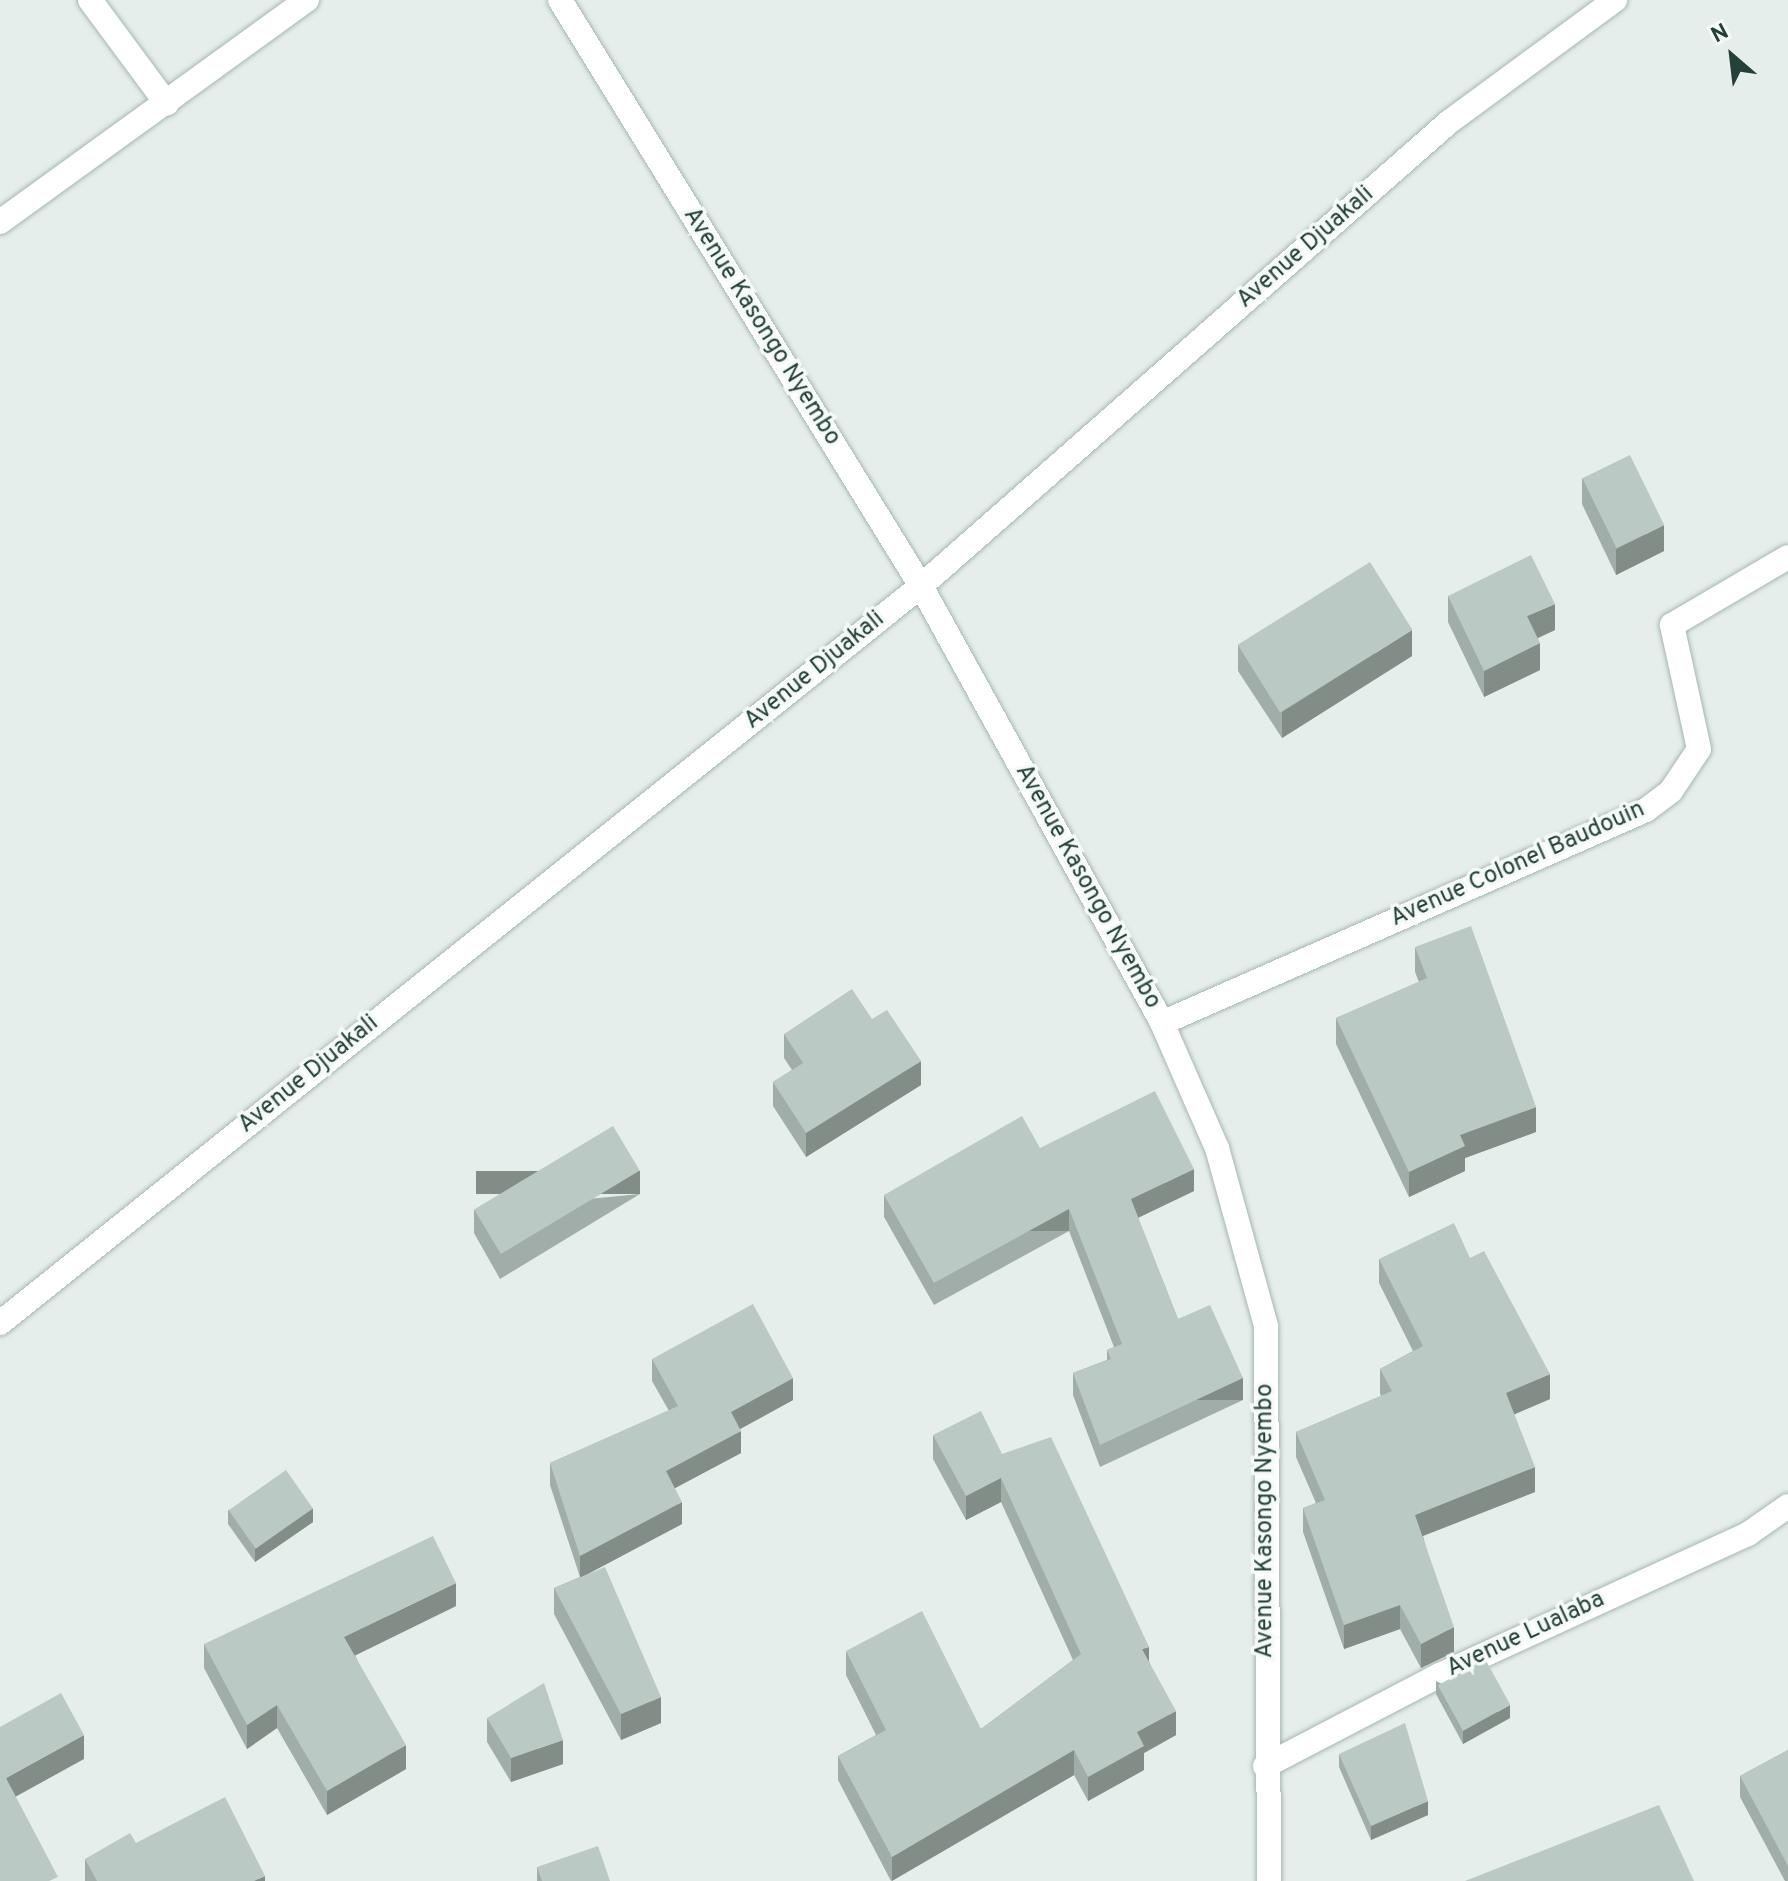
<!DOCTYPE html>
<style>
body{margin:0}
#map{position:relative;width:1788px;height:1881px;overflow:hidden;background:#e5eeea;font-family:Overpass,sans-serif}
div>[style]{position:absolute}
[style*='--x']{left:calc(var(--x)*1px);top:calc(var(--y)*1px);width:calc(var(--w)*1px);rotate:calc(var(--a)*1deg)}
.roads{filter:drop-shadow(0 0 2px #a7b6b1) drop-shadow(0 0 2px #a7b6b1)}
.minor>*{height:24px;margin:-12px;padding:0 12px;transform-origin:12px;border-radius:12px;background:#fff}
.wall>*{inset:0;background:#a0ada8}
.shaded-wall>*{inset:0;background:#828d88;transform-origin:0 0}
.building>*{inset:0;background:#bac9c3;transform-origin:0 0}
span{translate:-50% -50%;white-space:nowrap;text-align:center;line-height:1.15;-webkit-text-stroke:7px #f5faf8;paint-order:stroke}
.street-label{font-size:24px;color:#234039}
.north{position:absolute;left:1692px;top:16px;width:80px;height:80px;-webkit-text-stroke:6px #f5faf8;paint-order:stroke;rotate:332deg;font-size:22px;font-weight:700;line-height:32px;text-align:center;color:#234039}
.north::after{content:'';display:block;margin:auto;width:28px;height:36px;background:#234039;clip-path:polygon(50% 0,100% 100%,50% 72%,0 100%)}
</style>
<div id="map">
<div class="roads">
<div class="minor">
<i style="--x:90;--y:0;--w:129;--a:53.5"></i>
<i style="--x:560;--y:0;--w:688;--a:58.37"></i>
<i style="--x:921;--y:586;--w:499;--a:61.1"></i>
<i style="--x:1162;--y:1023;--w:137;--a:66.3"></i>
<i style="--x:1217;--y:1148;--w:185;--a:74.6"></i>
<i style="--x:1266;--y:1326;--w:555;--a:89.69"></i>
<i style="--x:0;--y:222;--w:379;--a:-35.9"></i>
<i style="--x:1162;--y:1023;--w:529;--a:-23.75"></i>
<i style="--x:1646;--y:810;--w:31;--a:-37"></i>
<i style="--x:1671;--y:791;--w:50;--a:-56.3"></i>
<i style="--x:1699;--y:749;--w:127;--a:-102.3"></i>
<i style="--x:1672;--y:625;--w:134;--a:-30.4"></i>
<i style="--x:0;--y:1323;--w:1180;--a:-38.67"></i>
<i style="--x:921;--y:586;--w:703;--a:-41.31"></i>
<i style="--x:1449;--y:122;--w:206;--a:-36.3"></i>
<i style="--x:1265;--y:1766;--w:197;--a:-27.5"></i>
<i style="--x:1440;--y:1675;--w:339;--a:-24.6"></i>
<i style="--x:1748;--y:1534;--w:49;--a:-35"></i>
</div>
</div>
<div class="wall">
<i style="clip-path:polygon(1582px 478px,1664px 551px,1616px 575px,1582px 504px)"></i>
<i style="clip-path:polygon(1448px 596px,1555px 630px,1538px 638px,1540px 670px,1484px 697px,1448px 622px)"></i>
<i style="clip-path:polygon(1238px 645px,1412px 656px,1282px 738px,1238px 671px)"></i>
<i style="clip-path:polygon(1415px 947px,1536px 1132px,1465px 1158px,1465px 1171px,1409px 1197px,1336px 1044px,1336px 1018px,1419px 982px,1415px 972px)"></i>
<i style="clip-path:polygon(872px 1019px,921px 1085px,806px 1157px,773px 1106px,773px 1082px,792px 1070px,784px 1058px,784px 1034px)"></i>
<i style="clip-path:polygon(1040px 1148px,1194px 1191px,1138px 1218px,1178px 1319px,1243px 1400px,1100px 1467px,1073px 1395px,1073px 1373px,1107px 1360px,1107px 1350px,1114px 1347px,1069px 1231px,934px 1305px,884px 1217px,884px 1195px)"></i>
<i style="clip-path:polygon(640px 1194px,500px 1279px,474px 1233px,474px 1210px)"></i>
<i style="clip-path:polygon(1470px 1258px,1550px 1399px,1514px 1414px,1535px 1492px,1423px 1536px,1454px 1652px,1421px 1668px,1400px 1629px,1344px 1649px,1303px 1532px,1303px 1508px,1316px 1503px,1296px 1457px,1296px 1432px,1381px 1396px,1380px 1393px,1380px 1369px,1413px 1351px,1379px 1283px,1379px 1259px)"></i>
<i style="clip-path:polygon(652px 1359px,793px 1400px,740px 1429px,741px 1453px,674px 1488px,682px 1524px,586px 1575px,661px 1723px,621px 1740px,554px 1614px,554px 1588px,580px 1577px,550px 1485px,550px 1463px,669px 1411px,652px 1381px)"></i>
<i style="clip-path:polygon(933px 1435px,1002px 1454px,1149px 1661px,1176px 1735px,1144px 1753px,1144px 1770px,1088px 1801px,1074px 1775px,891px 1881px,838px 1780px,838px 1756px,876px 1735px,846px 1675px,846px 1651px,981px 1729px,1073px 1660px,1001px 1502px,966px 1520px,933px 1459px)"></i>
<i style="clip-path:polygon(228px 1510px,313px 1522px,255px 1562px,228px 1524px)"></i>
<i style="clip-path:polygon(456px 1606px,355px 1655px,406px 1769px,327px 1815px,277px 1728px,247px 1749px,204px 1668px,204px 1644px)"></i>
<i style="clip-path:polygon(1436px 1681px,1510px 1718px,1463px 1744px,1436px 1694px)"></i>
<i style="clip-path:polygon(487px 1718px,563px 1764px,511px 1782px,487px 1742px)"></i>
<i style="clip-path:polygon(1788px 1750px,1788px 1881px,1785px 1881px,1740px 1797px,1740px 1776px)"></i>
<i style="clip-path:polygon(1339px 1754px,1428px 1815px,1371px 1840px,1339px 1767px)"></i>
<i style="clip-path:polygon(136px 1843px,265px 1881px,85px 1881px,85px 1859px)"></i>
<i style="clip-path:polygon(537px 1867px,610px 1881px,537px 1881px)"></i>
</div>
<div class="shaded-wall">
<i style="clip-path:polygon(1664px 525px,1664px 551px,1616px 575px,1616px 549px)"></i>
<i style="clip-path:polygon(1555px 604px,1555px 630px,1527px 643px,1527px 616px)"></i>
<i style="clip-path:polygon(1412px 630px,1412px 656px,1282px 738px,1282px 712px)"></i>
<i style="clip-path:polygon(1540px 643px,1540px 670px,1484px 697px,1484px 671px)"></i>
<i style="clip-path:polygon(921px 1061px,921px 1085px,806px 1157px,806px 1133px)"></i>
<i style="clip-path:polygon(1536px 1107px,1536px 1132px,1465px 1158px,1465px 1171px,1409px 1197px,1409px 1172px,1460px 1135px)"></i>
<i style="clip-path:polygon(1194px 1169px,1194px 1191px,1131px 1221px,1131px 1199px)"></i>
<i style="left:640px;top:1171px;width:23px;height:164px;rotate:90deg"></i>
<i style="left:1069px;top:1209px;width:22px;height:154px;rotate:90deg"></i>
<i style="clip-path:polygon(1550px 1374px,1550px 1399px,1506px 1418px,1506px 1393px)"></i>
<i style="clip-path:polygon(793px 1378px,793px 1400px,731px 1434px,731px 1412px)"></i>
<i style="left:1243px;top:1378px;width:22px;height:158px;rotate:90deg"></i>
<i style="clip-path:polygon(741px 1431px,741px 1453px,666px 1493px,666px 1471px)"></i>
<i style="clip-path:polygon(1535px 1467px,1535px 1492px,1415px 1539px,1415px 1515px)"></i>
<i style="clip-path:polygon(1001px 1478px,1001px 1502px,966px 1520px,966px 1496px)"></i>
<i style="clip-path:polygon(682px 1502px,682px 1524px,580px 1578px,580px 1556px)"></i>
<i style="clip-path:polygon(313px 1508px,313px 1522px,255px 1562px,255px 1548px)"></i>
<i style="clip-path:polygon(456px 1583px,456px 1606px,344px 1661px,344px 1637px)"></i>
<i style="clip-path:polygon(1400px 1605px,1400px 1629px,1344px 1649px,1344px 1625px)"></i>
<i style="clip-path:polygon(1454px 1627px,1454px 1652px,1421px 1668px,1421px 1644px)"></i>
<i style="clip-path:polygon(1149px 1647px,1149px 1671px,1142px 1649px)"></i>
<i style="clip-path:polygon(661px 1697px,661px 1723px,621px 1740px,621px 1714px)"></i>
<i style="clip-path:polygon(277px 1705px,277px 1728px,247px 1749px,247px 1725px)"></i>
<i style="clip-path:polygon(1510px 1705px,1510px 1718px,1463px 1744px,1463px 1731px)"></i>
<i style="clip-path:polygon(1176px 1711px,1176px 1735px,1144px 1753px,1144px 1770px,1088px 1801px,1088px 1777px,1137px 1732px)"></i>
<i style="clip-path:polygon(84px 1735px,84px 1759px,6px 1802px,6px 1778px)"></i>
<i style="clip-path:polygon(563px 1740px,563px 1764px,511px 1782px,511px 1758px)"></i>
<i style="clip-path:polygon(406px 1745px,406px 1769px,327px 1815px,327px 1791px)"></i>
<i style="clip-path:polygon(1074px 1750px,1074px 1775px,892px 1881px,892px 1857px)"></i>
<i style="clip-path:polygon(1428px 1801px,1428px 1815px,1371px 1840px,1371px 1826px)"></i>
<i style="clip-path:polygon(265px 1876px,265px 1881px,254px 1881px)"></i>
</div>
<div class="building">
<i style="left:1630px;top:455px;width:78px;height:53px;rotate:64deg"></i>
<i style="clip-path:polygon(1531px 555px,1555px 604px,1527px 616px,1540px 643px,1484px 671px,1448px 596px)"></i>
<i style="left:1370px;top:562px;width:80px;height:156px;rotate:58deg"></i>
<i style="clip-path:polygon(1471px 926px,1536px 1107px,1460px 1135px,1465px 1146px,1409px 1172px,1336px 1018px,1427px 978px,1415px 947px)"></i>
<i style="clip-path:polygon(852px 989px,872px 1019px,887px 1010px,921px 1061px,806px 1133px,773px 1082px,803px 1063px,784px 1034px)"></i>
<i style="clip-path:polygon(1155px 1091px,1194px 1169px,1131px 1199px,1178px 1319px,1210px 1305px,1243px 1378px,1100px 1445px,1073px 1373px,1111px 1359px,1107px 1350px,1122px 1344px,1069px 1209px,934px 1283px,884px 1195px,1022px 1116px,1040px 1148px)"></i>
<i style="left:613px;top:1126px;width:52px;height:162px;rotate:59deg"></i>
<i style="clip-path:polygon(1454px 1223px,1470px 1258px,1484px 1251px,1550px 1374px,1506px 1393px,1535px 1467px,1415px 1515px,1454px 1627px,1421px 1644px,1400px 1605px,1344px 1625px,1303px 1508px,1325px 1500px,1296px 1432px,1392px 1391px,1380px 1369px,1423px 1346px,1379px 1259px)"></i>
<i style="clip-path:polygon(753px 1304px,793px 1378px,731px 1412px,741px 1431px,666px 1471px,682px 1502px,580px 1556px,550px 1463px,678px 1406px,652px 1359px)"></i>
<i style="clip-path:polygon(981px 1411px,1002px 1454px,1051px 1437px,1149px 1647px,1142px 1649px,1176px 1711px,1137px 1732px,1144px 1746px,1088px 1777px,1074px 1750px,892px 1857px,838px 1756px,886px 1730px,846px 1651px,922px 1611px,981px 1729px,1081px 1654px,1001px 1478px,966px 1496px,933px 1435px)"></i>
<i style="left:286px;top:1470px;width:47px;height:70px;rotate:55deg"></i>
<i style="clip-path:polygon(433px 1536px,456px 1583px,344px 1637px,406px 1745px,327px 1791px,277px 1705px,247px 1725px,204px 1644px)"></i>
<i style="clip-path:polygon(605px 1567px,661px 1697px,621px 1714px,554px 1588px)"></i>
<i style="left:1485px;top:1659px;width:52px;height:54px;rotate:61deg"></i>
<i style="clip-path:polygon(544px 1683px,563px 1740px,511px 1758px,487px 1718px)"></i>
<i style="clip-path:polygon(61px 1693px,84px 1735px,6px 1778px,58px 1877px,49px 1881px,0 1881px,0 1727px)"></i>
<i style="clip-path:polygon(1405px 1723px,1428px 1801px,1371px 1826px,1339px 1754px)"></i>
<i style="clip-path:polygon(1788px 1750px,1788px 1866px,1740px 1776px)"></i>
<i style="clip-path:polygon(225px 1797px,265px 1876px,254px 1881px,97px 1881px,85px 1859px,130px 1833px,136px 1843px)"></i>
<i style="clip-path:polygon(1659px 1805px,1694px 1881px,1465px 1881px)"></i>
<i style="clip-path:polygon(598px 1846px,610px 1881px,542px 1881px,537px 1867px)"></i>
</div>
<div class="street-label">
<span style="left:1306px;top:248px;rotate:-41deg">Avenue Djuakali</span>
<span style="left:761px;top:327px;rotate:58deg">Avenue Kasongo Nyembo</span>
<span style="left:815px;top:671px;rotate:-39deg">Avenue Djuakali</span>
<span style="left:1518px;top:865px;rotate:-24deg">Avenue Colonel Baudouin</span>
<span style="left:1087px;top:887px;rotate:61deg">Avenue Kasongo Nyembo</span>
<span style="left:309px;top:1075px;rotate:-39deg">Avenue Djuakali</span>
<span style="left:1266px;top:1521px;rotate:-90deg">Avenue Kasongo Nyembo</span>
<span style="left:1526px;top:1635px;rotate:-25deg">Avenue Lualaba</span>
</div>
<div class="north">N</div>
</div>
